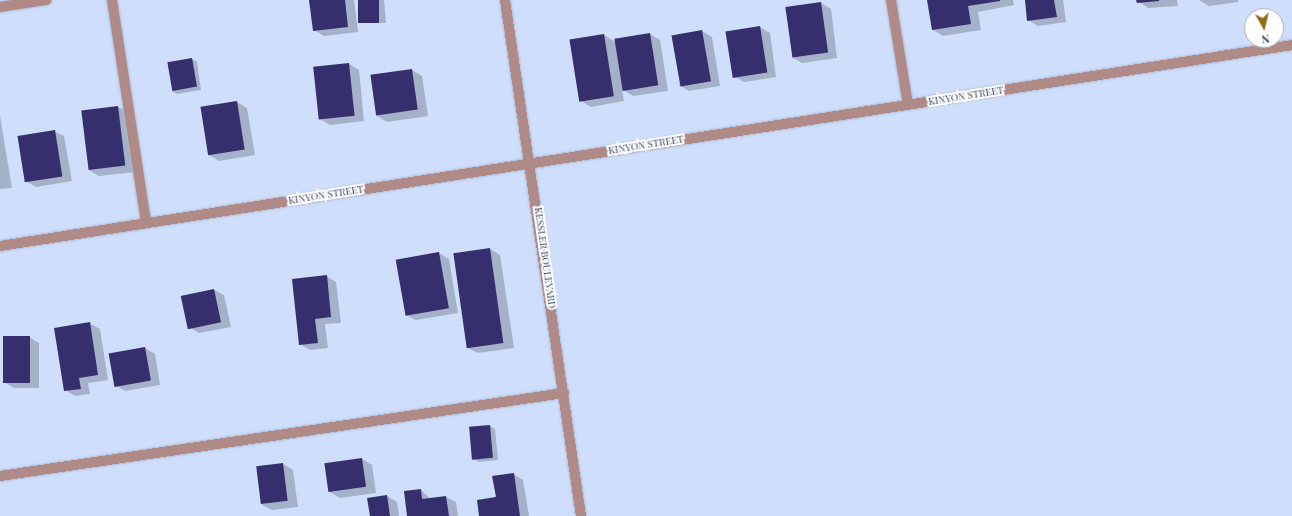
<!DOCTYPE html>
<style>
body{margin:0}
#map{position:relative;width:1292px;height:516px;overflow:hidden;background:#cfdefa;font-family:"Playfair Display",serif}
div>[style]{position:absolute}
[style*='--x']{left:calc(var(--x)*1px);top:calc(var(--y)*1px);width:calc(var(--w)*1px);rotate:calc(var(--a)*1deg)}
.shadow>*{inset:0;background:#0003}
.building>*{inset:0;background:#352f6e;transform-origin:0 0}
.roads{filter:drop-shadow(0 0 1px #abbad6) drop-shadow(0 0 1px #abbad6)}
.minor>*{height:10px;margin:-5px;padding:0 5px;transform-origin:5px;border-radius:5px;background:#b08a87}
span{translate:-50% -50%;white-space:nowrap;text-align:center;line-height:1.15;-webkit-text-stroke:4px #fefefe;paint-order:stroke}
.street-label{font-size:10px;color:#2d3b57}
.north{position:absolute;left:1244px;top:8px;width:40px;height:40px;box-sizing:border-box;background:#fefefe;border:1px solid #aab0bb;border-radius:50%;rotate:172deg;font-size:11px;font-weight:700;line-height:16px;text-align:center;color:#2d3b57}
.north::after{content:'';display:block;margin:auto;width:14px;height:18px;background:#906c12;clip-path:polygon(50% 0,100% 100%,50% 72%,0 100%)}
</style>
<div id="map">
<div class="shadow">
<i style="clip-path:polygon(310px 0,354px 0,358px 32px,324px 36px,314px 30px)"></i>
<i style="clip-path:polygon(359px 0,384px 0,386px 23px,361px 23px)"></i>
<i style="clip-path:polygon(928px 0,1013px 0,1014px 5px,978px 12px,981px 30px,943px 36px,933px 30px)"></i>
<i style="clip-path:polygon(1026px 0,1063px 0,1066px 22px,1038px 26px,1028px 20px)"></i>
<i style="clip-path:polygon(1137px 0,1177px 0,1178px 6px,1148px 8px)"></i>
<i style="clip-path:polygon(1199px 0,1238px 0,1238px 2px,1209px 6px)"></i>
<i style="clip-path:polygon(821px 3px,831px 9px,837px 58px,802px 63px,792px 57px)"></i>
<i style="clip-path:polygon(760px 27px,770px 33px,776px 77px,744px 82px,734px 76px)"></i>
<i style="clip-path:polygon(702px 31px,712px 37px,720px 86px,689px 91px,679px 85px)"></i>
<i style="clip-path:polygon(650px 34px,660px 40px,668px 91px,633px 96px,622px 89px,624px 101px,591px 107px,581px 101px,604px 35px,615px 42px)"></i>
<i style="clip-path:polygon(192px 59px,197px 62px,201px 90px,177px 94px,172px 91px,168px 63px)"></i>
<i style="clip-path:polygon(349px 64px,359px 70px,364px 121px,330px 125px,320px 119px)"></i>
<i style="clip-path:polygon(412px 70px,422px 76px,428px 116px,387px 122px,377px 116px)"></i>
<i style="clip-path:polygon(237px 102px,247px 108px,255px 155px,219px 161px,209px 155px)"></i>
<i style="clip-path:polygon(118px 107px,128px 112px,135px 172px,99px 176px,89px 170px)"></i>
<i style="clip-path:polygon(0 116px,12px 188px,0 189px)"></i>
<i style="clip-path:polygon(54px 131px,64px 136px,72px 181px,36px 187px,26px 181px)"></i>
<i style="clip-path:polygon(490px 249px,500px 255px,514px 348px,478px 353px,468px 348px)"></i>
<i style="clip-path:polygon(439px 253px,449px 259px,458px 313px,416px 320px,406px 315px,397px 260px)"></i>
<i style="clip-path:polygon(326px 276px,336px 282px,341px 323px,325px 324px,328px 348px,310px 350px,300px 344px)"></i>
<i style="clip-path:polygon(214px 290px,224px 295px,231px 327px,199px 333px,189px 327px,182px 296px)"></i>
<i style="clip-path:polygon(89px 323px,100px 329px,108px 380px,88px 383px,90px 394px,75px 396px,65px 390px)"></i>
<i style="clip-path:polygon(29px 337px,39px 343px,39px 388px,14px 388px,4px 382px)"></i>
<i style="clip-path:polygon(145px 348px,155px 354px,160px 385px,125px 391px,115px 385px)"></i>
<i style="clip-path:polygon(490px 426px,495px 429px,498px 460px,479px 462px,474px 459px)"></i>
<i style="clip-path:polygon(362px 459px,372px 465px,376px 493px,340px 498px,330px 492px)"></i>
<i style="clip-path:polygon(283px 464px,293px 470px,298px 507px,272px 510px,262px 505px)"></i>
<i style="clip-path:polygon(513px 474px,523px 480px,529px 516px,480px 516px)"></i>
<i style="clip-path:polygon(421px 490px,431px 499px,446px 497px,456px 502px,458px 516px,408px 516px)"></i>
<i style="clip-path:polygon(387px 496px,397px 502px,399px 516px,371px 516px)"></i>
</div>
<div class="building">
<i style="clip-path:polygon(309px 0,345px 0,348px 27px,313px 31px)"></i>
<i style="left:358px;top:0;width:21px;height:23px"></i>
<i style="clip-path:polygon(927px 0,1000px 0,1000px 1px,968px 6px,971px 24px,932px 30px)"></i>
<i style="clip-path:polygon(1025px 0,1054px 0,1057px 17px,1027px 21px)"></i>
<i style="clip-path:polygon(1136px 0,1159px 0,1159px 1px,1137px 3px)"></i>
<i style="left:821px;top:2px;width:51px;height:36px;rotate:82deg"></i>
<i style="left:760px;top:26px;width:47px;height:35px;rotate:81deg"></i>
<i style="left:702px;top:30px;width:52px;height:31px;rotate:80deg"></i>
<i style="left:650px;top:33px;width:53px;height:36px;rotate:81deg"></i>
<i style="left:604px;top:34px;width:63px;height:35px;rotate:81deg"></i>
<i style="left:192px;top:58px;width:29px;height:25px;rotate:80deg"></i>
<i style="left:349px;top:63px;width:53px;height:36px;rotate:84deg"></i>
<i style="left:412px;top:69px;width:41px;height:42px;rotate:82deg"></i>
<i style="left:237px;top:101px;width:49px;height:37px;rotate:81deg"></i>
<i style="left:118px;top:106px;width:60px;height:37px;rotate:83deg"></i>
<i style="left:55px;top:130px;width:47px;height:38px;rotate:81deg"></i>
<i style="left:490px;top:248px;width:96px;height:37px;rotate:82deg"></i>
<i style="left:439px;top:252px;width:57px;height:44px;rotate:80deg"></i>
<i style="clip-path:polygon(327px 275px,331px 317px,315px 319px,318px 343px,299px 345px,292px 279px)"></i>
<i style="left:214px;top:289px;width:34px;height:34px;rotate:78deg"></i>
<i style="clip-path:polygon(90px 322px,98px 375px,79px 378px,81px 389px,64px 391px,54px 328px)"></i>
<i style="left:3px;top:336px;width:27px;height:47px"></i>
<i style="left:145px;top:347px;width:34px;height:37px;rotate:80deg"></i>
<i style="left:490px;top:425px;width:33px;height:21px;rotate:85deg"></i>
<i style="left:362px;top:458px;width:29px;height:38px;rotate:82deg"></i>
<i style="left:283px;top:463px;width:38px;height:27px;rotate:83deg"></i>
<i style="clip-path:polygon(514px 473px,520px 516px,479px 516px,477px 500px,496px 497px,492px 476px)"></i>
<i style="clip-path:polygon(421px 489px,422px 499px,446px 496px,449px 516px,407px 516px,404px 491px)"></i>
<i style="clip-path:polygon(387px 495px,390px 516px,370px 516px,367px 498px)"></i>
</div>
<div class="roads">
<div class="minor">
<i style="--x:112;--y:0;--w:226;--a:81.3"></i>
<i style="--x:505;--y:0;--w:522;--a:81.62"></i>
<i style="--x:891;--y:0;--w:106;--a:80.8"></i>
<i style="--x:0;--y:7;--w:47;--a:-8.7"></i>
<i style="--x:0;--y:246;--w:1308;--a:-8.84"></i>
<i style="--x:0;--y:476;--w:570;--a:-8.37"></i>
</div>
</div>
<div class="street-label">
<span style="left:966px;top:96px;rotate:-9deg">KINYON STREET</span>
<span style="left:646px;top:145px;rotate:-9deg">KINYON STREET</span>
<span style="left:326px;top:195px;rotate:-9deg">KINYON STREET</span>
<span style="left:545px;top:258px;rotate:82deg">KESSLER BOULEVARD</span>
</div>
<div class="north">N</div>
</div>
